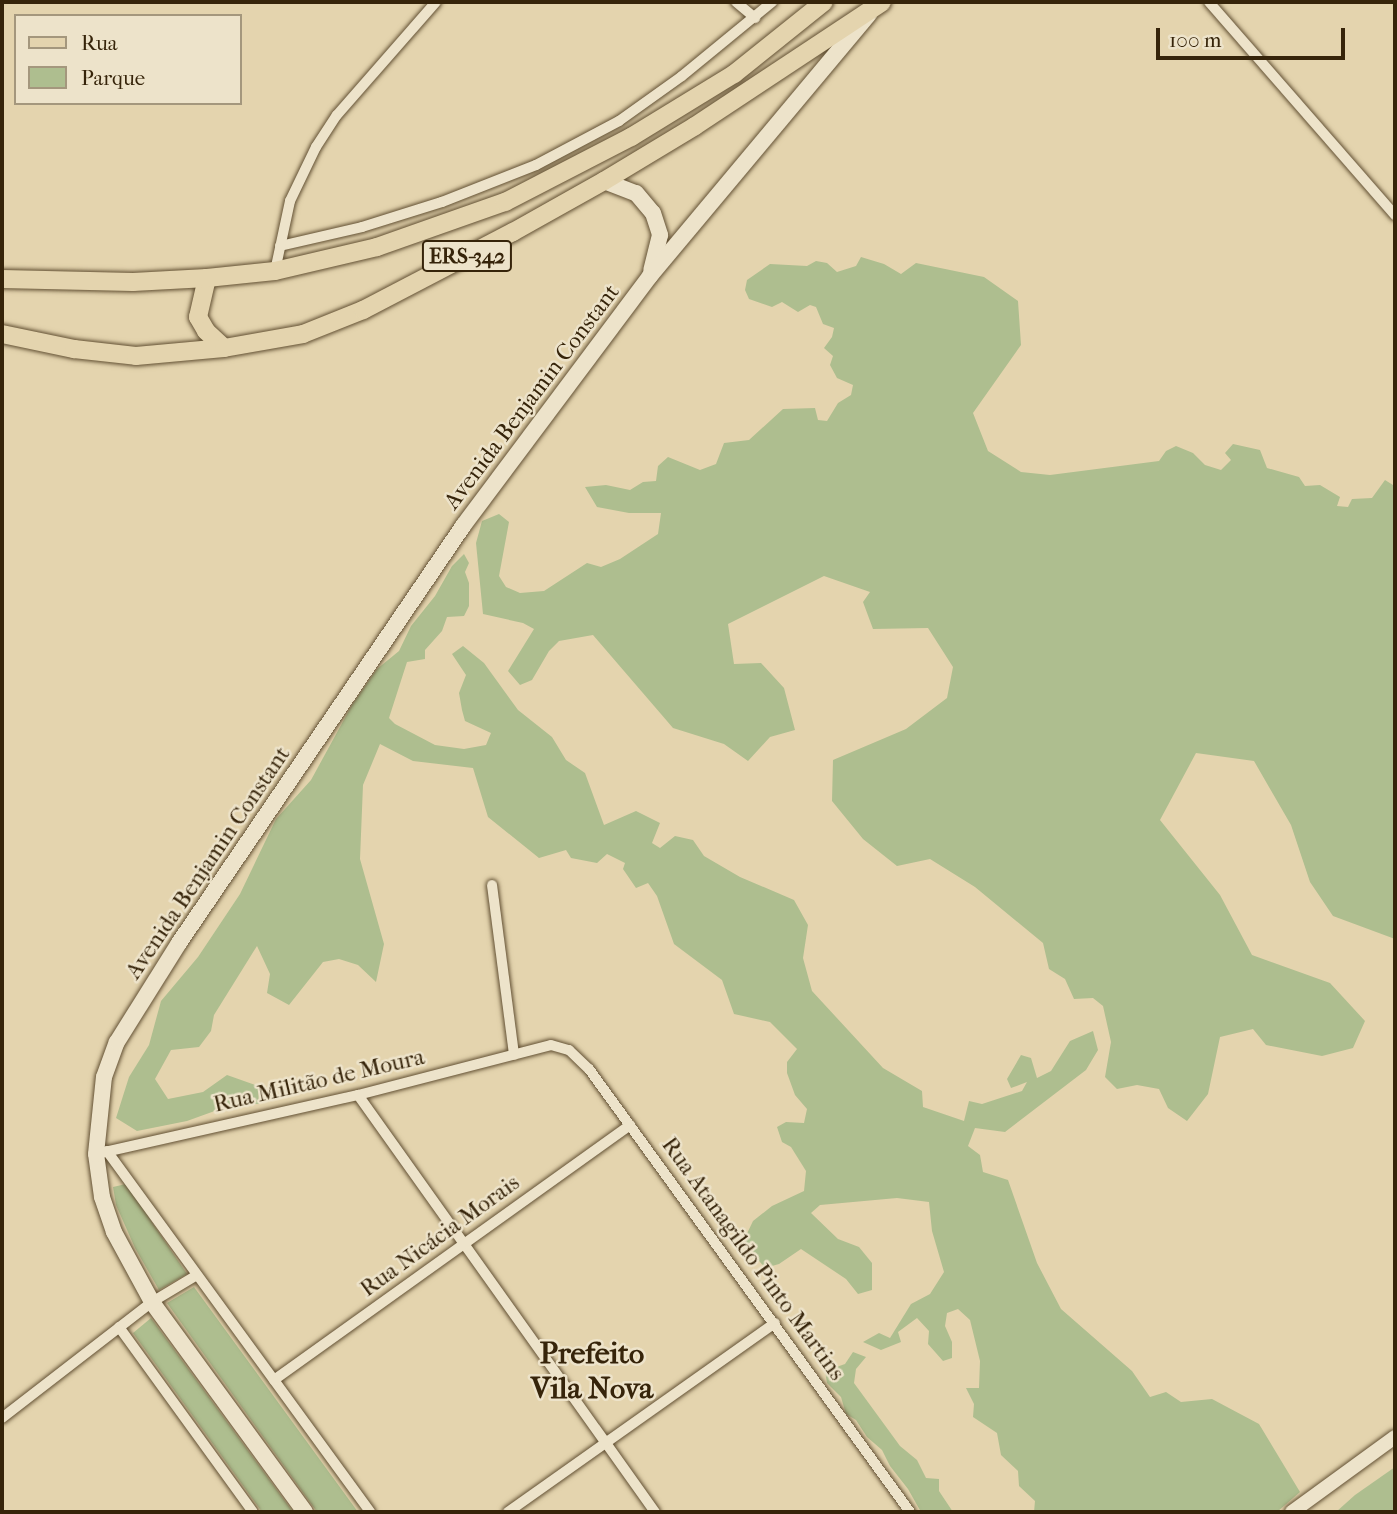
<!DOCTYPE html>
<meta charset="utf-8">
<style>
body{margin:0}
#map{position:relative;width:1397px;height:1514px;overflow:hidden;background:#e4d4ae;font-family:"IM FELL French Canon",serif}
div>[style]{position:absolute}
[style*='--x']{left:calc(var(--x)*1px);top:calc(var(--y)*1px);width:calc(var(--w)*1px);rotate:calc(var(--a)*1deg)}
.green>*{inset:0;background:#aebe8f}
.roads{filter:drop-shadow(0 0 2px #625033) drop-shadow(0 0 2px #625033)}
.minor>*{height:10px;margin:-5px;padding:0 5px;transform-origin:5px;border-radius:5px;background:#ede3ca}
.tertiary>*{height:14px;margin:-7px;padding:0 7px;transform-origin:7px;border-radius:7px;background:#ede3ca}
.secondary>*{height:16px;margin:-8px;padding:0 8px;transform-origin:8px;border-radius:8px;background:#ede3ca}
.primary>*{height:18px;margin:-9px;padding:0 9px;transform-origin:9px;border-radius:9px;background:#e4d4ae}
span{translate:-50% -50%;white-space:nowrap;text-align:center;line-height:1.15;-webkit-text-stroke:5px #ede3ca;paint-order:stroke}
.shield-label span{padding:2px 5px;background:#ede3ca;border:2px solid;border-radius:5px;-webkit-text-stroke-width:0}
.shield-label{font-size:21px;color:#36240a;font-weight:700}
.street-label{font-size:23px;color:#36240a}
.district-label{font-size:30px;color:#36240a;font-weight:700}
.frame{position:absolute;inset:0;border:4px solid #36240a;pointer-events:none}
.legend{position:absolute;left:14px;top:14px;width:228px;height:91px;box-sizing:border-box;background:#ede3ca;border:2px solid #a4977d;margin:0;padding:9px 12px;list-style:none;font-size:21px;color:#36240a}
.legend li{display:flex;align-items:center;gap:14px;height:35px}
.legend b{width:35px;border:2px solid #a4977d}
.scale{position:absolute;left:1156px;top:28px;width:189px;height:32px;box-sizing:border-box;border:4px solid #36240a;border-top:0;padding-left:9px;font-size:21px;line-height:24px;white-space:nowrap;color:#36240a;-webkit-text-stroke:5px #ede3ca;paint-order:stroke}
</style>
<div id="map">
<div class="green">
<i style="clip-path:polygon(861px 257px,884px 264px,901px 274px,916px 263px,984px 277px,1018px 301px,1021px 345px,973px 413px,988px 451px,1021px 472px,1050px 475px,1159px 461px,1166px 451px,1176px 446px,1193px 453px,1205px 465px,1221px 470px,1231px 460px,1225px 453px,1233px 444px,1260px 450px,1267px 468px,1299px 477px,1305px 486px,1320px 485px,1340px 497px,1337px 506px,1348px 507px,1352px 499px,1372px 498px,1385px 480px,1393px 485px,1395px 482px,1395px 939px,1333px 916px,1310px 882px,1291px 825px,1254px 761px,1196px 753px,1160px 820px,1220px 895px,1252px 955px,1330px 983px,1365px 1021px,1353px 1048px,1322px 1056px,1266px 1045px,1253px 1029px,1220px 1037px,1208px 1094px,1187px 1121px,1168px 1108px,1159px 1089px,1137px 1085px,1117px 1089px,1105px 1077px,1111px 1042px,1103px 1006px,1093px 998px,1074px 999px,1065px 979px,1049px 969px,1043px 943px,975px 887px,930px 859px,897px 866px,863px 839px,832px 801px,833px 760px,906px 729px,947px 698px,953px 667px,928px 628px,873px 629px,863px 602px,870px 592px,824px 576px,728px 624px,734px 664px,761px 663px,784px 688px,795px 730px,770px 737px,748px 761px,724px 744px,673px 728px,593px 635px,559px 641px,549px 651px,532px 680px,520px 685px,508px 671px,534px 629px,523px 623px,483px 614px,476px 543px,482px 521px,499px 514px,509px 522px,499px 576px,506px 587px,520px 593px,544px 591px,587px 563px,601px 567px,620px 559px,658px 534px,661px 513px,629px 513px,597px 507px,585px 487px,606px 485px,630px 490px,643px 482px,656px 481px,658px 466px,668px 457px,700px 470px,716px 464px,724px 443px,749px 440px,783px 409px,815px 408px,818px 420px,827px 421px,838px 403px,851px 395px,853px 385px,837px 378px,830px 365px,833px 356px,824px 348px,832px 337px,834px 328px,823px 324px,816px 307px,810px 305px,798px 312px,782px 302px,772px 307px,749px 299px,745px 290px,747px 280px,770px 264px,807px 266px,816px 261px,827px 263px,837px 272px,856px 266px)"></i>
<i style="clip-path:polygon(464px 554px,469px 563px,465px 572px,469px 583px,469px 606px,464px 616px,447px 617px,442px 631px,425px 650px,425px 659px,407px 662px,389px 718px,395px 724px,435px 745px,464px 749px,486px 745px,491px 733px,465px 721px,462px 710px,459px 693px,466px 675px,452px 654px,463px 646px,484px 663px,518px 710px,552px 737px,566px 760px,585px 773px,604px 825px,636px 811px,660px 823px,652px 843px,660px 848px,675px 836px,693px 840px,704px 856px,740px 877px,794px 900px,808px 925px,803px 958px,812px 991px,883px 1068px,922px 1091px,923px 1107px,964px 1121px,969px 1101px,982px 1104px,1022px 1091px,1027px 1082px,1011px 1088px,1007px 1079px,1021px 1055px,1031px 1058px,1037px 1078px,1051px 1071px,1070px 1041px,1093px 1031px,1098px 1050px,1086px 1070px,1005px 1132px,975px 1128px,968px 1146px,980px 1155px,983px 1172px,1008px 1180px,1037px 1263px,1061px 1309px,1132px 1371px,1150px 1397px,1166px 1392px,1181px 1402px,1212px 1399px,1259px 1424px,1300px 1492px,1277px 1512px,1034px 1512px,1035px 1501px,1019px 1486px,1018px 1471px,1001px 1455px,997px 1433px,973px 1417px,974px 1404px,966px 1388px,979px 1388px,980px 1361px,970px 1320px,958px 1309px,947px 1313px,945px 1326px,952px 1342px,952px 1358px,943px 1361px,928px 1344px,929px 1331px,917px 1318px,898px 1332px,901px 1342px,881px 1350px,863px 1342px,879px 1333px,890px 1338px,911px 1304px,930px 1294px,944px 1272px,932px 1231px,929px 1202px,897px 1198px,820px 1205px,811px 1213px,838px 1239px,859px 1247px,872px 1263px,872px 1290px,858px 1294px,846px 1279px,801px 1249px,779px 1264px,765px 1268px,743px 1242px,753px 1221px,772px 1206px,804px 1191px,806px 1171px,791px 1147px,782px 1142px,777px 1127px,786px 1122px,804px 1123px,807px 1109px,795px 1095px,787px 1073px,787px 1062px,797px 1049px,770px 1022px,734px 1014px,722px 980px,674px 944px,657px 896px,648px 883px,636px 888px,623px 869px,625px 863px,607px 854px,597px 863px,571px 858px,566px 850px,539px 858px,488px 817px,473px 768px,413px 761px,380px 744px,363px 785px,360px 859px,384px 944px,376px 982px,358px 965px,339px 959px,323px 962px,289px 1005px,267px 993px,270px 974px,257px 946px,214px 1015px,211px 1031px,199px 1047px,171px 1050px,155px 1079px,168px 1099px,203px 1092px,227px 1075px,258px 1086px,259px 1104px,234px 1104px,187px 1121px,137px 1131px,116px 1118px,129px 1077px,149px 1045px,161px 1001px,198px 957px,240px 894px,276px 819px,311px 780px,352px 705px,377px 669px,399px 651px,411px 626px,435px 596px,452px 566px)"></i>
<i style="clip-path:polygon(126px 1184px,187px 1274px,159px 1290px,135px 1248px,116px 1205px,113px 1187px)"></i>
<i style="clip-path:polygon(194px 1287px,358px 1512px,317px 1512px,167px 1303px)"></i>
<i style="clip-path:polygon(151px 1318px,293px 1512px,262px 1512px,133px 1333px)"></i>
<i style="clip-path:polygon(853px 1352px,866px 1357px,856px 1369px,854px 1383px,900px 1446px,917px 1460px,926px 1478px,939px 1479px,939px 1491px,953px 1512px,921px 1512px,908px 1489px,890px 1466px,882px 1450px,867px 1437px,856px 1420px,846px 1414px,841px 1397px,827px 1383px,825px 1371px,845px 1364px)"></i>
<i style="clip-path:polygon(1395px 1467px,1395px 1512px,1336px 1512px,1355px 1495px)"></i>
</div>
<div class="roads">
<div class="minor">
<i style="--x:736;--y:2;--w:25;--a:40"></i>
<i style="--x:1209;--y:2;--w:283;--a:48.9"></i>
<i style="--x:280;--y:246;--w:84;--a:-13"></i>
<i style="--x:362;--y:227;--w:84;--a:-17.4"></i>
<i style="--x:442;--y:202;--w:101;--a:-21.5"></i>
<i style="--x:536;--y:165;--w:94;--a:-27.9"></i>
<i style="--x:619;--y:121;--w:77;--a:-35.5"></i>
<i style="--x:682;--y:76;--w:117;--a:-39.4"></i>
<i style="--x:275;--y:271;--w:72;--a:-77.9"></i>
<i style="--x:290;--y:201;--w:60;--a:-64.3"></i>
<i style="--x:316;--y:147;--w:38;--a:-57"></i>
<i style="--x:337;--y:115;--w:150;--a:-48.8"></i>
<i style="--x:492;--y:885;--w:171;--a:82.6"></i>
<i style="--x:358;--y:1095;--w:512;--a:54.54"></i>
<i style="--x:107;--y:1151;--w:447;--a:53.9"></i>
<i style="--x:96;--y:1154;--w:269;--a:-12.7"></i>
<i style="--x:358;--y:1095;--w:199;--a:-14.5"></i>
<i style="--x:551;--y:1045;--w:19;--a:16"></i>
<i style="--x:569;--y:1050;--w:28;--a:44"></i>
<i style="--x:589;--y:1069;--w:547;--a:54.07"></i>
<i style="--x:119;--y:1327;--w:228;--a:54.1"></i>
<i style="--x:274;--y:1380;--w:438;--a:-35.6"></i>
<i style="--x:2;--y:1418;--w:190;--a:-37.7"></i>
<i style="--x:152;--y:1302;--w:52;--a:-31"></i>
<i style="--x:508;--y:1512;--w:327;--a:-35.3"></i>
</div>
<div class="tertiary">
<i style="--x:1292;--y:1512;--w:127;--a:-36.1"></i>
</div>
<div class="secondary">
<i style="--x:604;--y:181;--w:34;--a:21"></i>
<i style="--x:636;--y:193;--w:26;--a:50"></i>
<i style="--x:653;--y:213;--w:23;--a:72"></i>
<i style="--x:660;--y:235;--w:36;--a:104"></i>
<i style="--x:305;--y:1512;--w:260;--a:-126.1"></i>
<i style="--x:152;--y:1302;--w:80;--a:-118.5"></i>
<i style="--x:114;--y:1232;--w:37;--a:-109"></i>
<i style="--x:102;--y:1197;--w:43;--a:-97.9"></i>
<i style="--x:96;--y:1154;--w:77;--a:-84.1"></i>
<i style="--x:104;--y:1077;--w:37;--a:-70"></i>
<i style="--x:117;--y:1042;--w:117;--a:-57.9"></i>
<i style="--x:179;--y:943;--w:505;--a:-55.74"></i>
<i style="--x:463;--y:526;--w:312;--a:-53.2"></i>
<i style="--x:650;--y:276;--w:341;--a:-50.1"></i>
</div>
<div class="primary">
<i style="--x:207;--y:278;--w:40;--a:103"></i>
<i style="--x:198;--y:317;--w:16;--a:60"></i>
<i style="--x:206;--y:331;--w:25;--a:43"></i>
<i style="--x:2;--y:279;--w:131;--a:1.3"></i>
<i style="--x:133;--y:282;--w:74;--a:-3.1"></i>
<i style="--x:207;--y:278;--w:68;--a:-5.9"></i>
<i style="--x:275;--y:271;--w:105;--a:-13.2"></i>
<i style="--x:377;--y:247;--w:136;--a:-19.4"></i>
<i style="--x:505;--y:202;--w:142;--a:-27.3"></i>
<i style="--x:631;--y:137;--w:121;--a:-31.5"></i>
<i style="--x:734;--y:74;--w:115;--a:-38.7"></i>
<i style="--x:2;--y:334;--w:74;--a:11.8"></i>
<i style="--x:74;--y:349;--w:62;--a:6.4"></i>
<i style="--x:136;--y:356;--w:88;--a:-5.2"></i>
<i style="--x:224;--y:348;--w:80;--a:-10"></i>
<i style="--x:303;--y:334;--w:65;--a:-21.8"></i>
<i style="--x:363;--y:310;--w:169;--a:-27.5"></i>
<i style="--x:513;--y:232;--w:104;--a:-29.3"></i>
<i style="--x:604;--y:181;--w:106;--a:-31.1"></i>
<i style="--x:695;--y:126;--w:224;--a:-33.5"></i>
</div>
</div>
<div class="shield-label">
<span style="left:467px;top:256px">ERS-342</span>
</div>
<div class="street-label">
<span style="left:532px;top:397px;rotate:-53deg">Avenida Benjamin Constant</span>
<span style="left:208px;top:863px;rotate:-56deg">Avenida Benjamin Constant</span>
<span style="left:319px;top:1081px;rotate:-13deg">Rua Militão de Moura</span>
<span style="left:440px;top:1236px;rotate:-36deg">Rua Nicácia Morais</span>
<span style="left:753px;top:1259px;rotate:54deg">Rua Atanagildo Pinto Martins</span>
</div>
<div class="district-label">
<span style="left:592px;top:1371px">Prefeito<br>Vila Nova</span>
</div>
<div class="frame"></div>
<ul class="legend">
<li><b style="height:9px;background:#e4d4ae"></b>Rua</li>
<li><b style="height:19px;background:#aebe8f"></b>Parque</li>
</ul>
<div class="scale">100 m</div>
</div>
